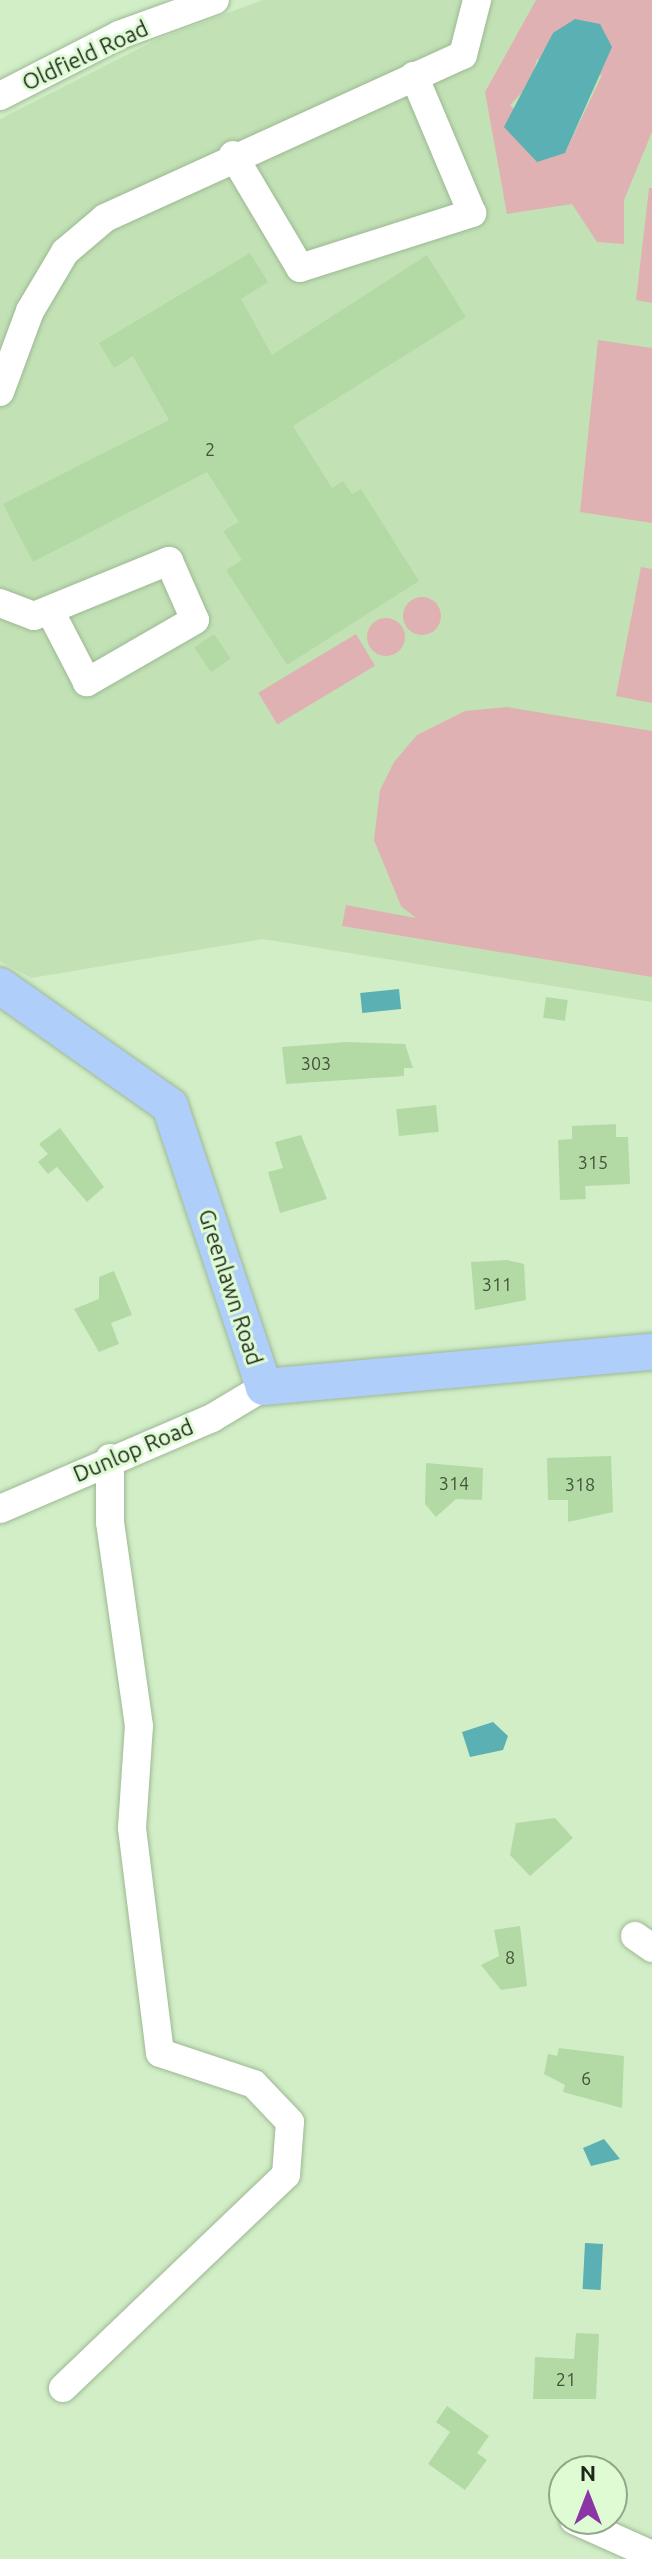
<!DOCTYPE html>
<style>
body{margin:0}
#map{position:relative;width:652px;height:2559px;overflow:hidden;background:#d1eec7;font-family:Ubuntu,sans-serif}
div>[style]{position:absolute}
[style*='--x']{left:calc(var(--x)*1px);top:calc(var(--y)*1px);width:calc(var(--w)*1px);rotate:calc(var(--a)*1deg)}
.built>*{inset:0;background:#c2e2b6}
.green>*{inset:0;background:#dfb1b2;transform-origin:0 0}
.round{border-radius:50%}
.water>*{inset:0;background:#5ab0b2;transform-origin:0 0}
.building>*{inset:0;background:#b3daa4;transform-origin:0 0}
.roads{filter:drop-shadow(0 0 2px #9db893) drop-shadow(0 0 2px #9db893)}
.minor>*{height:28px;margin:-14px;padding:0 14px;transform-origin:14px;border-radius:14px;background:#fff}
.major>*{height:36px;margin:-18px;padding:0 18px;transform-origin:18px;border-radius:18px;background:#afcefa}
span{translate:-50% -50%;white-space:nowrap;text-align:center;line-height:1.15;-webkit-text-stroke:6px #defbd4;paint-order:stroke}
.number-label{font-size:18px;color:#43543c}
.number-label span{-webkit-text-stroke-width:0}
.street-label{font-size:22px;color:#1e281a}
.north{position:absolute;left:548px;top:2455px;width:80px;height:80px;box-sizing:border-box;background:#defbd4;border:2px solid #91a78a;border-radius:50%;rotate:0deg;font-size:22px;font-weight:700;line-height:32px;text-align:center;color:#1e281a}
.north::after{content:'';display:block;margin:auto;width:28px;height:36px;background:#8a36a5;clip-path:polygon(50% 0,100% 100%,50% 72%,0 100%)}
</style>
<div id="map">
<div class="built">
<i style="clip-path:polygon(263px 0,652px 0,652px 1002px,263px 939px,31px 978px,0 961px,0 119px,158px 39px)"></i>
</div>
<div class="green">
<i style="clip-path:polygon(evenodd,536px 0,652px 0,652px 132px,624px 200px,624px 244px,597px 242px,572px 204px,507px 214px,485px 92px,536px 0,537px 59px,602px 75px,565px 153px,510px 105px,530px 84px,537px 59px)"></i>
<i style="clip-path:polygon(649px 188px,652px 188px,652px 303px,636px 300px)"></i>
<i style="clip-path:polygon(598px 340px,652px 348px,652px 523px,580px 512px)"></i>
<i style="clip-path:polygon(641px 567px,652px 569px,652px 703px,616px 696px)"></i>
<i class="round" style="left:403px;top:597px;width:38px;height:38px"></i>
<i class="round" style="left:367px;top:618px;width:38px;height:38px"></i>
<i style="left:356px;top:634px;width:37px;height:114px;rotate:59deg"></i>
<i style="clip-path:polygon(507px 707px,652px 731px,652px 977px,342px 926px,346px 905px,416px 918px,401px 906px,374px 840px,380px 790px,394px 762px,417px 735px,465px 711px)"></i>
</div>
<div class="water">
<i style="clip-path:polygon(575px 19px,600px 24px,612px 47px,565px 153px,537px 162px,504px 127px,553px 33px)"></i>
<i style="left:399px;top:989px;width:20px;height:39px;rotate:84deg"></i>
<i style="clip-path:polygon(493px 1722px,508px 1736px,503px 1750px,470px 1757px,462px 1732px)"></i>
<i style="clip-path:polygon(604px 2139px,620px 2159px,591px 2166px,583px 2148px)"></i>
<i style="left:585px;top:2243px;width:18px;height:46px;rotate:3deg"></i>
</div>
<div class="building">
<i style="clip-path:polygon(250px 253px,268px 282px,241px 299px,272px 355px,427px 255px,466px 317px,293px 426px,332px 488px,343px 481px,352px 494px,361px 489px,419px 581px,287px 665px,226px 570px,242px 560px,223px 531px,239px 522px,207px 472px,33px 562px,3px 504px,169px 420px,133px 356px,114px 368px,99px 343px)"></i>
<i style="left:214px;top:634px;width:30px;height:24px;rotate:56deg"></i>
<i style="left:546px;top:997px;width:22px;height:21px;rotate:8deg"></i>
<i style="clip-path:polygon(346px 1042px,405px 1044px,413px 1068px,404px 1068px,404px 1076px,286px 1084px,282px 1047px)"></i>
<i style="left:436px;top:1105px;width:27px;height:40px;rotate:84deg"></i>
<i style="clip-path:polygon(616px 1124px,616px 1137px,628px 1137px,630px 1184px,585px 1186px,586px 1199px,560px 1200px,558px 1140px,572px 1139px,572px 1126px)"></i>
<i style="clip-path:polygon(60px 1128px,104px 1187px,87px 1202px,57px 1167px,48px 1174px,38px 1162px,48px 1154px,39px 1144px)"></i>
<i style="clip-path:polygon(301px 1135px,327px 1199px,280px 1213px,268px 1172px,283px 1168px,275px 1142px)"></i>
<i style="clip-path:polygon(507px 1260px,524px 1264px,526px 1300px,475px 1310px,471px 1262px)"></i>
<i style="clip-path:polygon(114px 1271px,132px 1315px,111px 1323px,119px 1344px,99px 1352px,74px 1309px,99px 1299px,99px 1277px)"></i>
<i style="clip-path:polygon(611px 1456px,613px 1512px,568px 1522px,568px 1500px,548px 1500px,547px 1458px)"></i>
<i style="clip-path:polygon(426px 1463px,483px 1468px,482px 1500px,456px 1499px,436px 1517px,425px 1504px)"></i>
<i style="clip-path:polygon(555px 1818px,573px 1838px,530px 1876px,510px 1855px,516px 1823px)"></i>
<i style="clip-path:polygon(520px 1926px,527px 1986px,501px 1990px,481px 1965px,499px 1956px,494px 1930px)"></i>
<i style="clip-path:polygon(559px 2048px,624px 2056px,622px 2108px,563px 2092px,565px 2085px,544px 2074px,548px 2054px,557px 2056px)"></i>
<i style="clip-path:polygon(576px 2333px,599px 2334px,596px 2399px,533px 2399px,535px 2357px,574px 2359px)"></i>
<i style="clip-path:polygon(447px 2406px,489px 2436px,477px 2453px,487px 2460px,465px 2490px,428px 2464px,450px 2432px,436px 2422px)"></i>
</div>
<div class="roads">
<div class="minor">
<i style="--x:0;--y:96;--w:134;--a:-27.1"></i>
<i style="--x:119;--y:35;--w:102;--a:-20"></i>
<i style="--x:233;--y:155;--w:131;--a:59.3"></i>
<i style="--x:300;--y:268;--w:181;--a:-17.7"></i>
<i style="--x:472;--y:213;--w:149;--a:-112.9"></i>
<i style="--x:0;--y:392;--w:86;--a:-69.7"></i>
<i style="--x:30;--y:311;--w:69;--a:-59.3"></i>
<i style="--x:65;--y:252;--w:52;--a:-40.4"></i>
<i style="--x:105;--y:218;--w:393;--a:-24.5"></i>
<i style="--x:463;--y:55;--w:57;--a:-75.7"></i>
<i style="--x:0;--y:603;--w:36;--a:21"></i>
<i style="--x:34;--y:616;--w:146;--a:-22.2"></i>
<i style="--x:169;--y:561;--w:64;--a:66.2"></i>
<i style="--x:195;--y:620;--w:125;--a:150.1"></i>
<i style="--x:87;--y:682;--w:80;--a:-117.5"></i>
<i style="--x:0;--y:1509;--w:231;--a:-23.2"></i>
<i style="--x:212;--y:1418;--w:61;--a:-30.8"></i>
<i style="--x:635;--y:1936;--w:21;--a:35"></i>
<i style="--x:63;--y:2388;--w:308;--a:-43.7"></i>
<i style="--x:286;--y:2175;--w:53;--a:-85.7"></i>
<i style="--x:290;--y:2122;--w:52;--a:-133.5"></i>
<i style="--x:254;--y:2084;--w:99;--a:-161.7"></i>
<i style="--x:160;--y:2053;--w:227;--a:-97.1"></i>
<i style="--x:132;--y:1828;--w:102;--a:-86.1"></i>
<i style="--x:139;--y:1726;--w:206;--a:-98.1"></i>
<i style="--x:110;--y:1522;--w:64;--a:-90"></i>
<i style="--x:574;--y:2520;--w:85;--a:24.2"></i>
</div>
<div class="major">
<i style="--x:0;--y:986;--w:208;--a:35.2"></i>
<i style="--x:170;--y:1106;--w:296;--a:71.5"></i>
<i style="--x:264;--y:1387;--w:390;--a:-5.2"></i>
</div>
</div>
<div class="number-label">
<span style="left:210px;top:449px">2</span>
<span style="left:316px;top:1063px">303</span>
<span style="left:593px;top:1162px">315</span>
<span style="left:497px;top:1284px">311</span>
<span style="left:454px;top:1483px">314</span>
<span style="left:580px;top:1484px">318</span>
<span style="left:510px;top:1957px">8</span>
<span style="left:586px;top:2078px">6</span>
<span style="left:566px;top:2379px">21</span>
</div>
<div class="street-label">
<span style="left:85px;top:55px;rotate:-25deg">Oldfield Road</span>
<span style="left:231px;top:1287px;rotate:72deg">Greenlawn Road</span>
<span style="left:133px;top:1450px;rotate:-23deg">Dunlop Road</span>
</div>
<div class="north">N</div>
</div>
